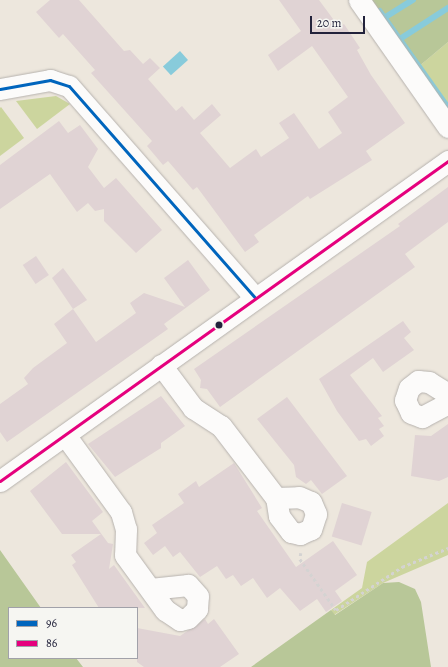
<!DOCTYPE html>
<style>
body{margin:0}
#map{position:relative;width:448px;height:667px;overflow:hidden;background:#ede7dd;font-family:Alegreya,serif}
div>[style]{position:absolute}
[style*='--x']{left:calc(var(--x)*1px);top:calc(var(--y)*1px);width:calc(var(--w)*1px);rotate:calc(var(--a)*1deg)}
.green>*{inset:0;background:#ccd59e}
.forest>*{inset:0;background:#b8c798}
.water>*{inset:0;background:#88cbdb;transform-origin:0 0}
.stream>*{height:5.5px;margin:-2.75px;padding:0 2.75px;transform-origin:2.75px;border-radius:2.75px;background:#88cbdb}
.building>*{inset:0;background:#e0d3d4;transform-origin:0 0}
.path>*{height:2.5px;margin-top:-1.25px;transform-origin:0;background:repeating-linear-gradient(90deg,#d4d3d2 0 3px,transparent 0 6px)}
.roads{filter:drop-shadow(0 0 1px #b6b2ae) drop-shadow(0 0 1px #b6b2ae)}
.minor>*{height:21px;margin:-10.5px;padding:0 10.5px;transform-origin:10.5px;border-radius:10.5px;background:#fcfbfa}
.bus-1>*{height:3px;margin:-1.5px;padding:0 1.5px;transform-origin:1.5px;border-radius:1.5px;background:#0065bd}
.bus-2>*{height:3px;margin:-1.5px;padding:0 1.5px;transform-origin:1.5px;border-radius:1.5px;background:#e5007d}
.dots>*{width:11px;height:11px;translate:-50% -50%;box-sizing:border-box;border:2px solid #f6f6f2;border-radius:50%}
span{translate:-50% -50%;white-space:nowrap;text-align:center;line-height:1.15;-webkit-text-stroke:3.5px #f6f6f2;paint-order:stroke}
.legend{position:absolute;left:8px;top:607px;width:130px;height:52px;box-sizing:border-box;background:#f6f6f2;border:1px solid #a1a1a9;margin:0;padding:5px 7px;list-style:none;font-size:12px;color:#22223b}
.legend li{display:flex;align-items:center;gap:8px;height:20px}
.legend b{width:20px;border:1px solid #a1a1a9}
.scale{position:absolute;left:310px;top:16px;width:55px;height:18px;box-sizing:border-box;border:2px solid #22223b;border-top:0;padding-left:5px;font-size:12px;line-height:14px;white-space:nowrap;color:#22223b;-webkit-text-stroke:3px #f6f6f2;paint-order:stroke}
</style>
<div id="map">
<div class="green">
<i style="clip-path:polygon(448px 42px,448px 112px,417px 68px)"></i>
<i style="clip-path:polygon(56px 96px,70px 104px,37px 129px,16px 101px)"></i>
<i style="clip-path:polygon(1px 107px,24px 138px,0 156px,0 108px)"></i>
<i style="clip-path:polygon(448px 503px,448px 555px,383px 583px,334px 615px,331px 610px,362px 588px,367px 562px)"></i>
</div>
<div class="forest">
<i style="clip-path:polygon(369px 0,448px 0,448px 42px,417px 68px)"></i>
<i style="clip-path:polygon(0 550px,41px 608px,9px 608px,9px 658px,76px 658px,83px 667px,0 667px)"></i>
<i style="clip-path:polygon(399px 582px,415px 589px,421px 602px,431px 667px,251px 667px,331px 610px,335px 615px,383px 583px)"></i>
</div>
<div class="water">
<i style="left:180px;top:51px;width:12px;height:23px;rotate:48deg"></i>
</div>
<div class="stream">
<i style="--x:380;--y:11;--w:118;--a:54.7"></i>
<i style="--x:384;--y:18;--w:34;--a:-32"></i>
<i style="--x:400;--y:39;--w:57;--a:-32.9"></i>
</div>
<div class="building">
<i style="clip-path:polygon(50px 0,79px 0,124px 51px,130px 50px,143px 64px,150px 58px,160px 68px,148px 79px,176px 111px,182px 106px,194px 120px,212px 104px,221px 115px,200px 133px,230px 168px,256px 149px,261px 157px,289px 138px,279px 123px,294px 113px,319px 149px,342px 133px,328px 112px,348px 97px,312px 46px,278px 71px,268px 55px,301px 31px,279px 0,319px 0,339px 27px,344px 24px,360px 48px,357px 50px,371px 75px,405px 123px,366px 151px,372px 160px,310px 199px,308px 196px,254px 235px,259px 242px,245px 252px,197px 187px,193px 190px,168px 161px,163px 165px,147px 146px,152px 141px,91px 73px,95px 70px,63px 34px,59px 38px,36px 12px)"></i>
<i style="clip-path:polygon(59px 121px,68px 133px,80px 125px,98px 149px,88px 167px,104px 188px,116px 178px,162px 230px,136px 253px,104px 221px,104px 209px,95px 211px,88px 203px,77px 212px,50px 174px,0 209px,0 165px)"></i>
<i style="clip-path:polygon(448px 187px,448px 222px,405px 254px,415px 267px,220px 407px,207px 389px,200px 388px,201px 380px,194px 369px,400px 226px,398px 224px)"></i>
<i style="left:36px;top:256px;width:23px;height:16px;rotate:56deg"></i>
<i style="clip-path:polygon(188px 260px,210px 290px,164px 324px,168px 329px,7px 442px,0 432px,0 404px,28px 384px,24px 378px,33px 368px,67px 343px,54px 324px,73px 309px,96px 342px,136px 313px,130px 303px,144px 293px,185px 307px,164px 278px)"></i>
<i style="clip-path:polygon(63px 268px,87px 300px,73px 309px,52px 278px)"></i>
<i style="clip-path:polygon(403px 321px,411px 332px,404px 338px,414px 350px,383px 372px,373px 358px,350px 375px,382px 416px,378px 418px,384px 426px,379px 429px,384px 436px,371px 446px,366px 439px,359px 441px,337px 411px,319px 379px)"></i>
<i style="clip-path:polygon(161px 396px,185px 426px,161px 443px,161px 448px,115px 477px,88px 444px)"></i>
<i style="clip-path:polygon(287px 397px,347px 476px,322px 494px,311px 480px,306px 484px,296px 477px,294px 465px,257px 419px)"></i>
<i style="clip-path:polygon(448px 424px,448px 477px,439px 481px,411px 476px,415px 435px,431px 436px)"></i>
<i style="clip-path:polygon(66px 462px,103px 512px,92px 521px,108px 543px,113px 544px,109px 569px,114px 565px,145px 608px,99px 608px,72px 565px,76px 562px,71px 555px,101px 534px,62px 534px,30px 491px)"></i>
<i style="clip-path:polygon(234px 463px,262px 508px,257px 511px,296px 567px,333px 541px,357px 575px,335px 591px,342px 601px,326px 612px,317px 599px,300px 611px,280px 588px,267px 598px,253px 578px,241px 586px,233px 575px,226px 579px,217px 566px,200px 577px,180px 552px,173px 557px,165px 546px,153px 555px,144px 543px,157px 533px,152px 525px,184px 503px,178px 494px,196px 481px,199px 487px)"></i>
<i style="left:342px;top:503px;width:31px;height:35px;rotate:17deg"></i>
<i style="clip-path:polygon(205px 619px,208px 624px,214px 619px,239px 654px,220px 667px,144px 667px,137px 662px,137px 628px,180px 636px)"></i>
</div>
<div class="path">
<i style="--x:301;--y:553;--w:6;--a:99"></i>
<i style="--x:300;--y:559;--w:62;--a:54.8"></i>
<i style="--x:336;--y:610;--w:79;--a:-33.1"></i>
<i style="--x:402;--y:567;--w:50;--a:-22.4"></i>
</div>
<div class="roads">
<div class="minor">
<i style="--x:359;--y:0;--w:155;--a:55"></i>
<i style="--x:0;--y:89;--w:51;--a:-10.2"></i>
<i style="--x:50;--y:80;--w:20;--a:18"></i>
<i style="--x:69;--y:86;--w:282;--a:48.7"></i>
<i style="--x:161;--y:365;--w:54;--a:53.3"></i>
<i style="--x:193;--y:408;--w:33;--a:33"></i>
<i style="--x:221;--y:426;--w:91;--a:52.6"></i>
<i style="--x:276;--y:498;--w:23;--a:-2"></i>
<i style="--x:299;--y:497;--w:13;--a:23"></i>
<i style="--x:311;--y:502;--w:13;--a:67"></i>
<i style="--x:316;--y:514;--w:16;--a:108"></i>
<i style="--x:311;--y:529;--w:12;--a:156"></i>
<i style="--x:300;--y:534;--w:9;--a:-167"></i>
<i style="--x:291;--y:532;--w:20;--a:-127"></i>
<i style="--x:279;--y:516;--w:18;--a:-99"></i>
<i style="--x:448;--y:394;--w:22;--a:-148"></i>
<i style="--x:429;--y:382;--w:11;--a:-175"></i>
<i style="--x:418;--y:381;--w:11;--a:142"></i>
<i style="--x:409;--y:388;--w:13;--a:108"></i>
<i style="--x:405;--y:400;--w:14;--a:65"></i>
<i style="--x:411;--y:413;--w:12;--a:20"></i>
<i style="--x:422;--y:417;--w:30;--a:-28"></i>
<i style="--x:65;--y:435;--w:95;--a:54"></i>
<i style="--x:121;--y:512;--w:18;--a:74"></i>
<i style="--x:126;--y:529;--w:26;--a:92"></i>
<i style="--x:125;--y:555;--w:68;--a:54"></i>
<i style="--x:165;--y:610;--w:18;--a:34"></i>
<i style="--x:180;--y:620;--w:8;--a:-14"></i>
<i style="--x:188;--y:618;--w:13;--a:-45"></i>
<i style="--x:197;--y:609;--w:13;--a:-86"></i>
<i style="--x:198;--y:596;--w:15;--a:-132"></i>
<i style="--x:188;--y:585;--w:38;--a:174"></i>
<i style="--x:0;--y:481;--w:551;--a:-35.54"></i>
</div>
</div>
<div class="bus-1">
<i style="--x:0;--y:89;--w:51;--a:-10.2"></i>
<i style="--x:50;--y:80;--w:20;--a:18"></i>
<i style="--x:69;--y:86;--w:282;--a:48.7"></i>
</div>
<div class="bus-2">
<i style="--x:0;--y:481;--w:551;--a:-35.54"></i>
</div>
<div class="dots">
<i style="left:219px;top:325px;background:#22223b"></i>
</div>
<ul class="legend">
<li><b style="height:5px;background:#0065bd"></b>96</li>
<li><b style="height:5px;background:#e5007d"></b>86</li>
</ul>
<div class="scale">20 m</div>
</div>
